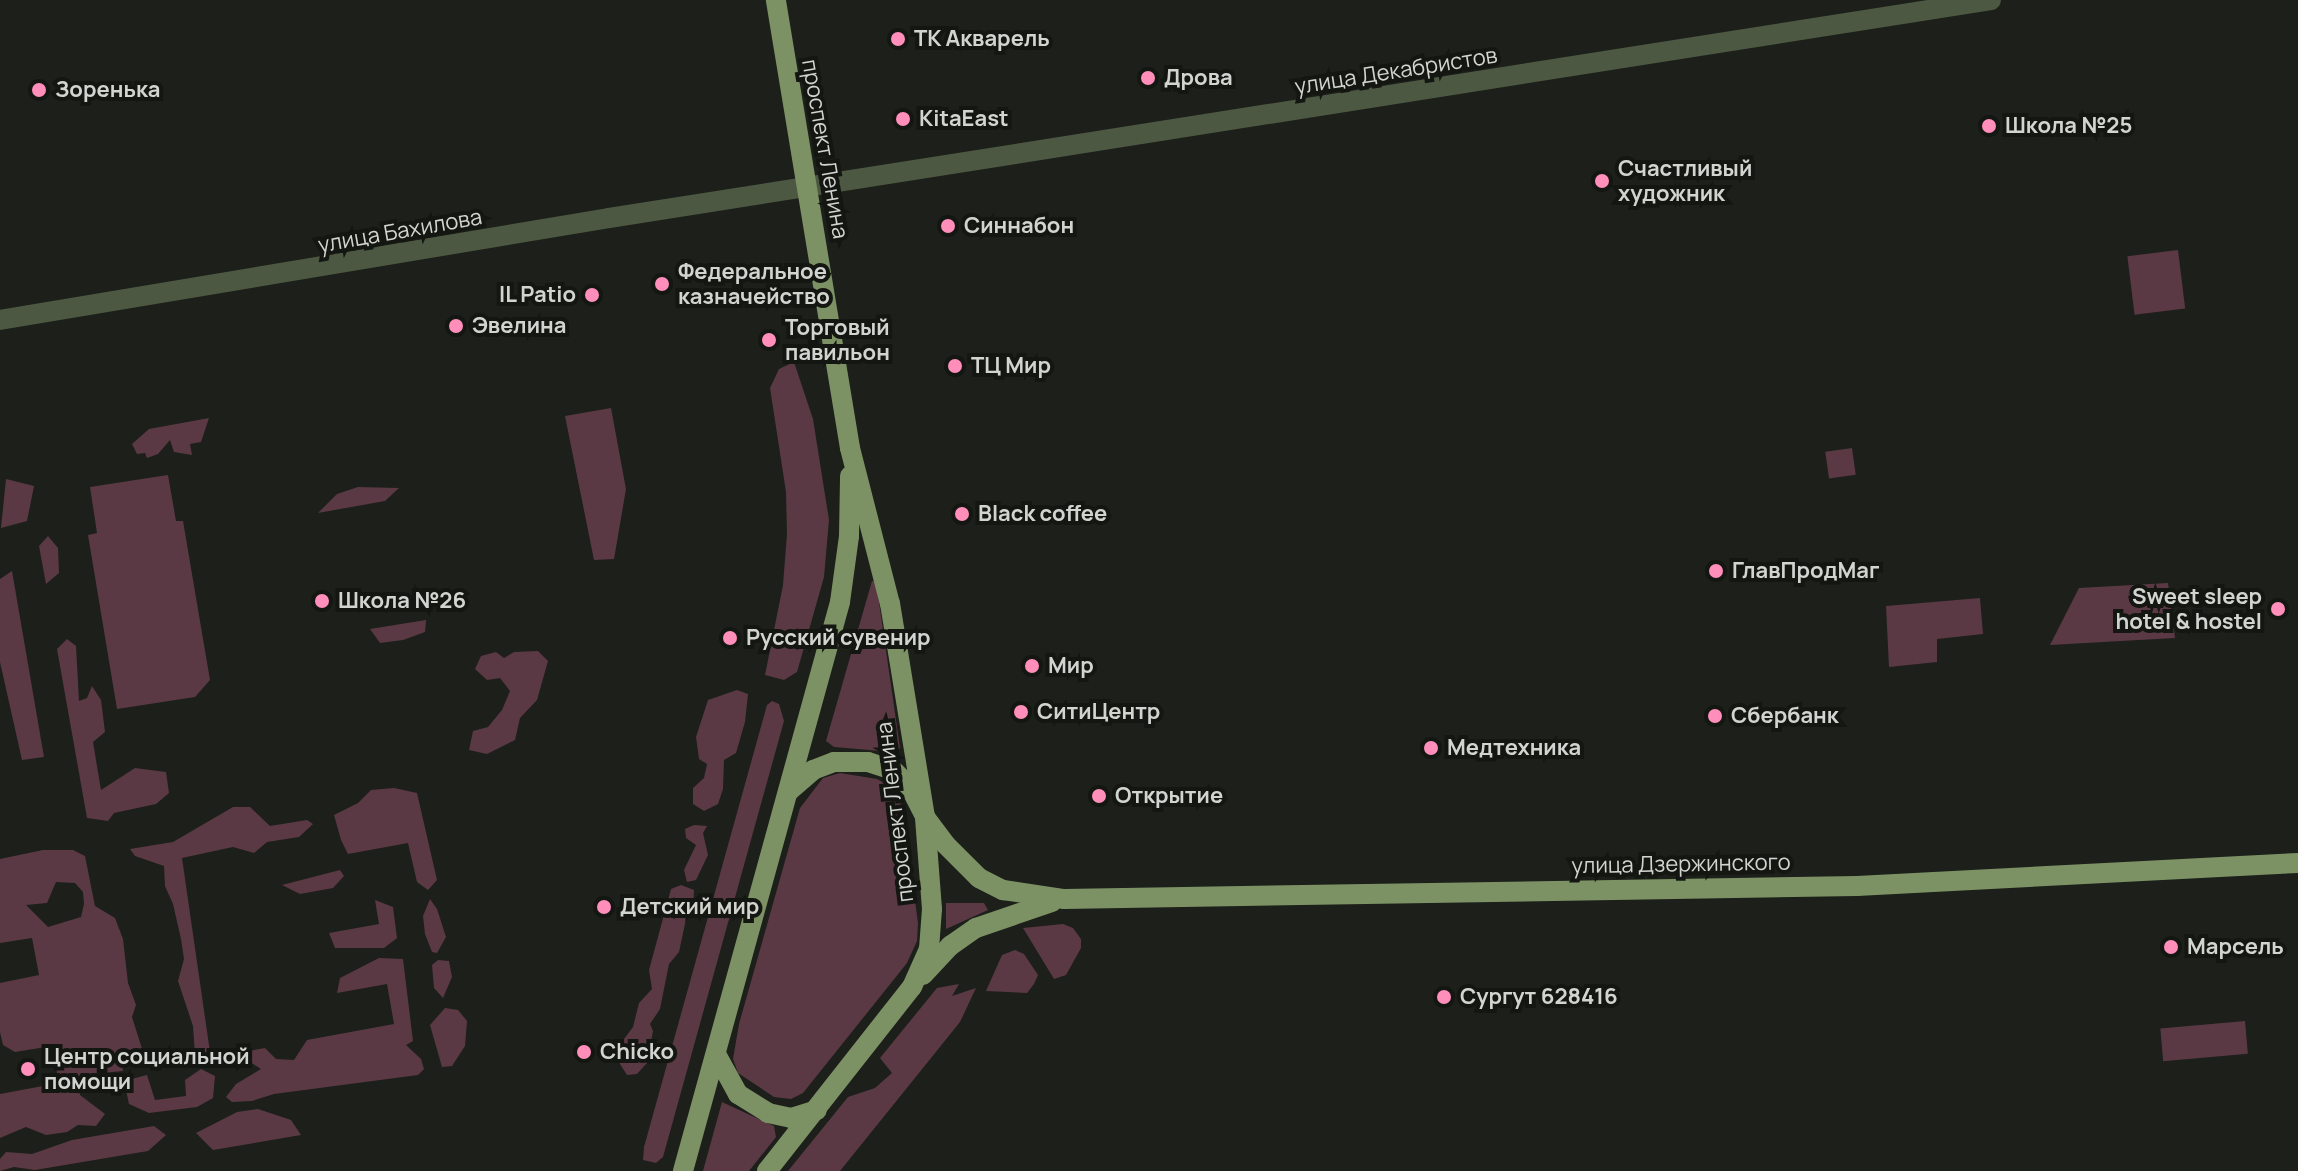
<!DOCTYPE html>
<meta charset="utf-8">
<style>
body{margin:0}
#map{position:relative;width:2298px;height:1171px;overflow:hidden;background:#1c1f1a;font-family:Manrope,sans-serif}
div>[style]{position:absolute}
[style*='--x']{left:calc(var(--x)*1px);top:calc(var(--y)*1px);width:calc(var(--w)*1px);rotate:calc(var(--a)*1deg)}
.green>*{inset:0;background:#5a3945;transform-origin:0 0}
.minor>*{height:20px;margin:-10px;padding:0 10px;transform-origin:10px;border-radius:10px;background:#4d5842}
.major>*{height:20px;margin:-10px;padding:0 10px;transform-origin:10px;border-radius:10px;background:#7c9264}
.dots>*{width:22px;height:22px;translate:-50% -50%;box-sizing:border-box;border:4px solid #131611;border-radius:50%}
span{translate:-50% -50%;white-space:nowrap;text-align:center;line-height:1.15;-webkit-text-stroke:8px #131611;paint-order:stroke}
.poi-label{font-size:22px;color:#d2d4d0;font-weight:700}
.left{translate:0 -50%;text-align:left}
.right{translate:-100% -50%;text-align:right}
.street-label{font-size:22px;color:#d2d4d0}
</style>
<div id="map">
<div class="green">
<i style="left:2178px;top:250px;width:59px;height:51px;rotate:83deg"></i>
<i style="clip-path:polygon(794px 362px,813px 419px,829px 520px,824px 577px,797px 672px,784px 680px,765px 675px,783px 585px,787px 534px,786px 492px,770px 388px,779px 369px)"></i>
<i style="clip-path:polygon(611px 408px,626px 489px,614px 559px,594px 560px,565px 416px)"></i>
<i style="clip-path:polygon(209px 418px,201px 442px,190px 444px,192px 455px,174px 452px,170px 440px,158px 454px,147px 458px,145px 453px,137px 454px,132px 444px,149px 429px)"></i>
<i style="left:1852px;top:448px;width:27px;height:27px;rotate:82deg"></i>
<i style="clip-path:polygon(168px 475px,176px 521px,183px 521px,210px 680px,195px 697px,117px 709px,88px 535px,97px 533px,90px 487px)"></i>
<i style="clip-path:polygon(6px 479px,34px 486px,27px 521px,1px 528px)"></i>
<i style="clip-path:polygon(358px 487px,399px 488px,385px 501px,318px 513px,337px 494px)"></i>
<i style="clip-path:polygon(48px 536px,58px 548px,59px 573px,46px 584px,39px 546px)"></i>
<i style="clip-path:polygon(12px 571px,44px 757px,22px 760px,0 662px,0 579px)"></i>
<i style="clip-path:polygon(872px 581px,876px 581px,900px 748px,893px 752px,834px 747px,826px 741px)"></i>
<i style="clip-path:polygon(2168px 583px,2175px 638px,2050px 645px,2079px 588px)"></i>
<i style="clip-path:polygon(1980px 598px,1983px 634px,1937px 639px,1937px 662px,1889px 667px,1886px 606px)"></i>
<i style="clip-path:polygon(426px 620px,425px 632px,403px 640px,380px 643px,370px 629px)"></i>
<i style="clip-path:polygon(67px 639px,76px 646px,79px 701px,87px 698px,92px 686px,101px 700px,105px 732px,93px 742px,101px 790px,135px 768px,166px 772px,169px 793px,156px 804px,114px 813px,108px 821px,87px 818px,57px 649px)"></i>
<i style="clip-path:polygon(538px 651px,548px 661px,537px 700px,520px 718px,515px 740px,487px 754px,469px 750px,473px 731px,488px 727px,502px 710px,510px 691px,500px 678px,487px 680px,475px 669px,481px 656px,496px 652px,504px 658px,514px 652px)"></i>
<i style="clip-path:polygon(737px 690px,748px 694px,745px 722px,736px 753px,724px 760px,723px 789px,718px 804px,704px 811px,693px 804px,693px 788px,704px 778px,707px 764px,699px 759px,696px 737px,708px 700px)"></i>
<i style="clip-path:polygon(772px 701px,779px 704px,784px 721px,663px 1157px,656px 1163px,643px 1160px,644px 1147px,767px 705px)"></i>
<i style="clip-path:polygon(840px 773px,877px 779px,893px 788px,902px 807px,918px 923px,917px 941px,907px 963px,803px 1093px,791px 1099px,774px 1097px,738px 1073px,733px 1059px,739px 1024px,800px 808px,823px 778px)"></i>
<i style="clip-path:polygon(394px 788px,417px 793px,437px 880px,428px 890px,417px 882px,408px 843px,348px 854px,341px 840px,334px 815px,358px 803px,371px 790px)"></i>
<i style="clip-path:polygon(233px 807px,250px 807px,270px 826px,307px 820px,313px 824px,299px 837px,267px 842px,254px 853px,233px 847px,182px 858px,211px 1059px,195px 1055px,193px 1026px,178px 981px,184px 959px,181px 939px,173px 904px,165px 886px,164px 866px,135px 856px,130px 849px,173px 842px)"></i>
<i style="clip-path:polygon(694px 825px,707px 826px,703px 833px,708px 855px,696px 880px,687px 882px,684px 870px,696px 845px,686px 838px,685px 829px)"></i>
<i style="clip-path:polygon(evenodd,43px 850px,73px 850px,85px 856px,95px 906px,115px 918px,123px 939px,128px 983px,136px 1005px,132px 1017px,143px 1052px,165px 1052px,161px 1059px,122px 1064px,123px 1071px,80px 1075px,80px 1095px,105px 1114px,96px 1126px,78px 1125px,67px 1132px,46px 1135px,26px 1127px,0 1138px,0 1094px,59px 1083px,52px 1046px,15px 1052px,3px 1045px,0 1032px,0 983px,39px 975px,32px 938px,0 943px,0 859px,43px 850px,56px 882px,75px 883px,83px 892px,84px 904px,81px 917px,48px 927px,26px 905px,47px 903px,56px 882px)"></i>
<i style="clip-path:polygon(340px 870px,344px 876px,333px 888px,300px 894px,282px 885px)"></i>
<i style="clip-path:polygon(681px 885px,694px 890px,693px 910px,686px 919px,679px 952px,669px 964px,660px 1009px,650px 1024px,653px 1031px,647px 1063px,637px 1074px,627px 1075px,620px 1064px,621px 1043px,633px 1027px,639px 1003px,652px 989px,649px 970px,671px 889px)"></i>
<i style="clip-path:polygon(430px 899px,437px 909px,446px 937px,437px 953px,432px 952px,425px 934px,423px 916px)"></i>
<i style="clip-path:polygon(375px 900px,393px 907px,397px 938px,384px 948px,335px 948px,329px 933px,379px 924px)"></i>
<i style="clip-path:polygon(946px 903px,984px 903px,988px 910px,946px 929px)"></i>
<i style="clip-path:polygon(1063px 924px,1073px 928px,1081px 939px,1081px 948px,1066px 975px,1054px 979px,1023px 928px)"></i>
<i style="clip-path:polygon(1015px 950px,1024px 954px,1038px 975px,1034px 984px,1027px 993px,986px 991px,1002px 955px)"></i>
<i style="clip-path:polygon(379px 958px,403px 959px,413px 1041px,406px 1045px,421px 1059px,424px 1069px,418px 1075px,274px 1094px,252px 1101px,232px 1102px,226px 1097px,236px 1084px,261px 1069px,250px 1062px,249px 1051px,265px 1048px,276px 1059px,294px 1060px,307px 1040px,394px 1024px,387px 984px,337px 993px,340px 978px)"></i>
<i style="clip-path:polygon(438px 960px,449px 961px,452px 977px,443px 998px,434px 988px,432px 965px)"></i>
<i style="clip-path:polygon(959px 984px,952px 996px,976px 988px,960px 1022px,840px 1171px,788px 1171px,848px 1097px,875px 1088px,892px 1073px,880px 1058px,937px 988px)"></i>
<i style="clip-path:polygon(445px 1008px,458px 1010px,467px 1021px,465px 1046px,452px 1066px,442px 1067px,430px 1025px)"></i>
<i style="left:2245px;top:1021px;width:33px;height:85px;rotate:85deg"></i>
<i style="clip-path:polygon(201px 1069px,215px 1076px,213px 1098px,197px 1107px,149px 1113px,129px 1104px,124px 1081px,147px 1075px,155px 1100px,186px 1096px,185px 1080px)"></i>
<i style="clip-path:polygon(722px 1102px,774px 1126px,776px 1137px,749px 1171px,703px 1171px)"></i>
<i style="clip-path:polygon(258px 1109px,291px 1120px,301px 1135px,213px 1150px,196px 1133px,237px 1112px)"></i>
<i style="clip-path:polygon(154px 1126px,166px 1135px,148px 1151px,35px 1170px,14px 1167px,0 1171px,0 1159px,6px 1152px,32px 1154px,72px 1140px)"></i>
</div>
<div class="minor">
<i style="--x:0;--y:320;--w:617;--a:-9.51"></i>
<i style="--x:609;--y:218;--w:1399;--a:-8.96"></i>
</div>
<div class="major">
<i style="--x:788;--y:792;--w:33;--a:-41"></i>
<i style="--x:813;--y:770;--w:22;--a:-21"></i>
<i style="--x:834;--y:762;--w:34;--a:0"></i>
<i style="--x:868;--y:762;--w:26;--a:18"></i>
<i style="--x:893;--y:770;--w:24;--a:45"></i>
<i style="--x:910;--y:787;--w:34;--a:63"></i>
<i style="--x:925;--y:817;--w:34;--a:53"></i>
<i style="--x:945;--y:844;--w:48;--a:45"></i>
<i style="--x:979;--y:878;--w:27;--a:27"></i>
<i style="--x:1003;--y:890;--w:62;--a:8.4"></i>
<i style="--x:1064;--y:899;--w:793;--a:-0.94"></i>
<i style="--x:1857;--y:886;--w:442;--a:-3"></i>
<i style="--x:923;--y:975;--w:40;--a:-47"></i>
<i style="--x:950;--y:946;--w:32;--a:-35"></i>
<i style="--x:976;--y:928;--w:80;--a:-18.9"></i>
<i style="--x:716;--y:1054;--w:46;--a:61.2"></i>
<i style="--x:738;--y:1094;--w:36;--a:32"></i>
<i style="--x:768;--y:1113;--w:24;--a:12"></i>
<i style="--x:791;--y:1118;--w:27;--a:-17"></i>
<i style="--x:683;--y:1171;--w:590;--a:-74.57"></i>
<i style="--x:840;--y:602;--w:67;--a:-82.2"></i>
<i style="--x:849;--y:536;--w:60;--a:-89"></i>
<i style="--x:767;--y:1171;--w:234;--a:-51.8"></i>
<i style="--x:912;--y:987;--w:42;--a:-65.9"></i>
<i style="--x:929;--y:949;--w:40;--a:-85.7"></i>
<i style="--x:932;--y:909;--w:92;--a:-94.4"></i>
<i style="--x:925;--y:817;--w:216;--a:-99.3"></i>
<i style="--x:890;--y:604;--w:161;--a:-104.4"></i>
<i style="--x:850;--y:448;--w:454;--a:-99.4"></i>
</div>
<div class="dots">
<i style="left:898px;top:39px;background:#ff8eba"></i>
<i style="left:1148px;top:78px;background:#ff8eba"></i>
<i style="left:39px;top:90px;background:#ff8eba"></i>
<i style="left:903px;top:119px;background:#ff8eba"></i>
<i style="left:1989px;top:126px;background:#ff8eba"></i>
<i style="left:1602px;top:181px;background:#ff8eba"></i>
<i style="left:948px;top:226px;background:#ff8eba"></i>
<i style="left:662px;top:284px;background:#ff8eba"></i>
<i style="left:592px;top:295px;background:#ff8eba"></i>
<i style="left:456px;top:326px;background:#ff8eba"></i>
<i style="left:769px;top:340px;background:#ff8eba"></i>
<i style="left:955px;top:366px;background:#ff8eba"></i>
<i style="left:962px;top:514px;background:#ff8eba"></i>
<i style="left:1716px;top:571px;background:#ff8eba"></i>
<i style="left:322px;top:601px;background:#ff8eba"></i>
<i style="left:2278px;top:609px;background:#ff8eba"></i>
<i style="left:730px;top:638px;background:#ff8eba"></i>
<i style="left:1032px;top:666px;background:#ff8eba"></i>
<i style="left:1021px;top:712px;background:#ff8eba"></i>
<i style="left:1715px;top:716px;background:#ff8eba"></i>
<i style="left:1431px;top:748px;background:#ff8eba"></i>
<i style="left:1099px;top:796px;background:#ff8eba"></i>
<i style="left:604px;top:907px;background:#ff8eba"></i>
<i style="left:2171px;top:947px;background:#ff8eba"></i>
<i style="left:1444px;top:997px;background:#ff8eba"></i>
<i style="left:584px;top:1052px;background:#ff8eba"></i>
<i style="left:28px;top:1069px;background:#ff8eba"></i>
</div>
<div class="poi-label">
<span class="left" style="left:914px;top:39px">ТК Акварель</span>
<span class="left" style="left:1164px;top:78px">Дрова</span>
<span class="left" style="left:55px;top:90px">Зоренька</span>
<span class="left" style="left:919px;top:119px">KitaEast</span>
<span class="left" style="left:2005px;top:126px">Школа №25</span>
<span class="left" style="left:1618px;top:181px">Счастливый<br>художник</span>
<span class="left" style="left:964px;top:226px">Синнабон</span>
<span class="left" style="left:678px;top:284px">Федеральное<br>казначейство</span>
<span class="right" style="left:576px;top:295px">IL Patio</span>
<span class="left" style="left:472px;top:326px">Эвелина</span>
<span class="left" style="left:785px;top:340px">Торговый<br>павильон</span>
<span class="left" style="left:971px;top:366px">ТЦ Мир</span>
<span class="left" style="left:978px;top:514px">Black coffee</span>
<span class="left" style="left:1732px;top:571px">ГлавПродМаг</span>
<span class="right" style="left:2262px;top:609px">Sweet sleep<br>hotel &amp; hostel</span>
<span class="left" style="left:338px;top:601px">Школа №26</span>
<span class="left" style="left:746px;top:638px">Русский сувенир</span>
<span class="left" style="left:1048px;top:666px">Мир</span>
<span class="left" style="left:1037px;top:712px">СитиЦентр</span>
<span class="left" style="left:1731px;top:716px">Сбербанк</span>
<span class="left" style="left:1447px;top:748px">Медтехника</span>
<span class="left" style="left:1115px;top:796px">Открытие</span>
<span class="left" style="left:620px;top:907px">Детский мир</span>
<span class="left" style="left:2187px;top:947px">Марсель</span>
<span class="left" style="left:1460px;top:997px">Сургут 628416</span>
<span class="left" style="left:600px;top:1052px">Chicko</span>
<span class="left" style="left:44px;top:1069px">Центр социальной<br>помощи</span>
</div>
<div class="street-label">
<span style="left:1396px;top:71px;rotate:-9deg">улица Декабристов</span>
<span style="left:825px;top:149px;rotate:80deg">проспект Ленина</span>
<span style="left:400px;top:231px;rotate:-10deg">улица Бахилова</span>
<span style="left:895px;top:812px;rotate:-97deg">проспект Ленина</span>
<span style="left:1681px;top:864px;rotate:-1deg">улица Дзержинского</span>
</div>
</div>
